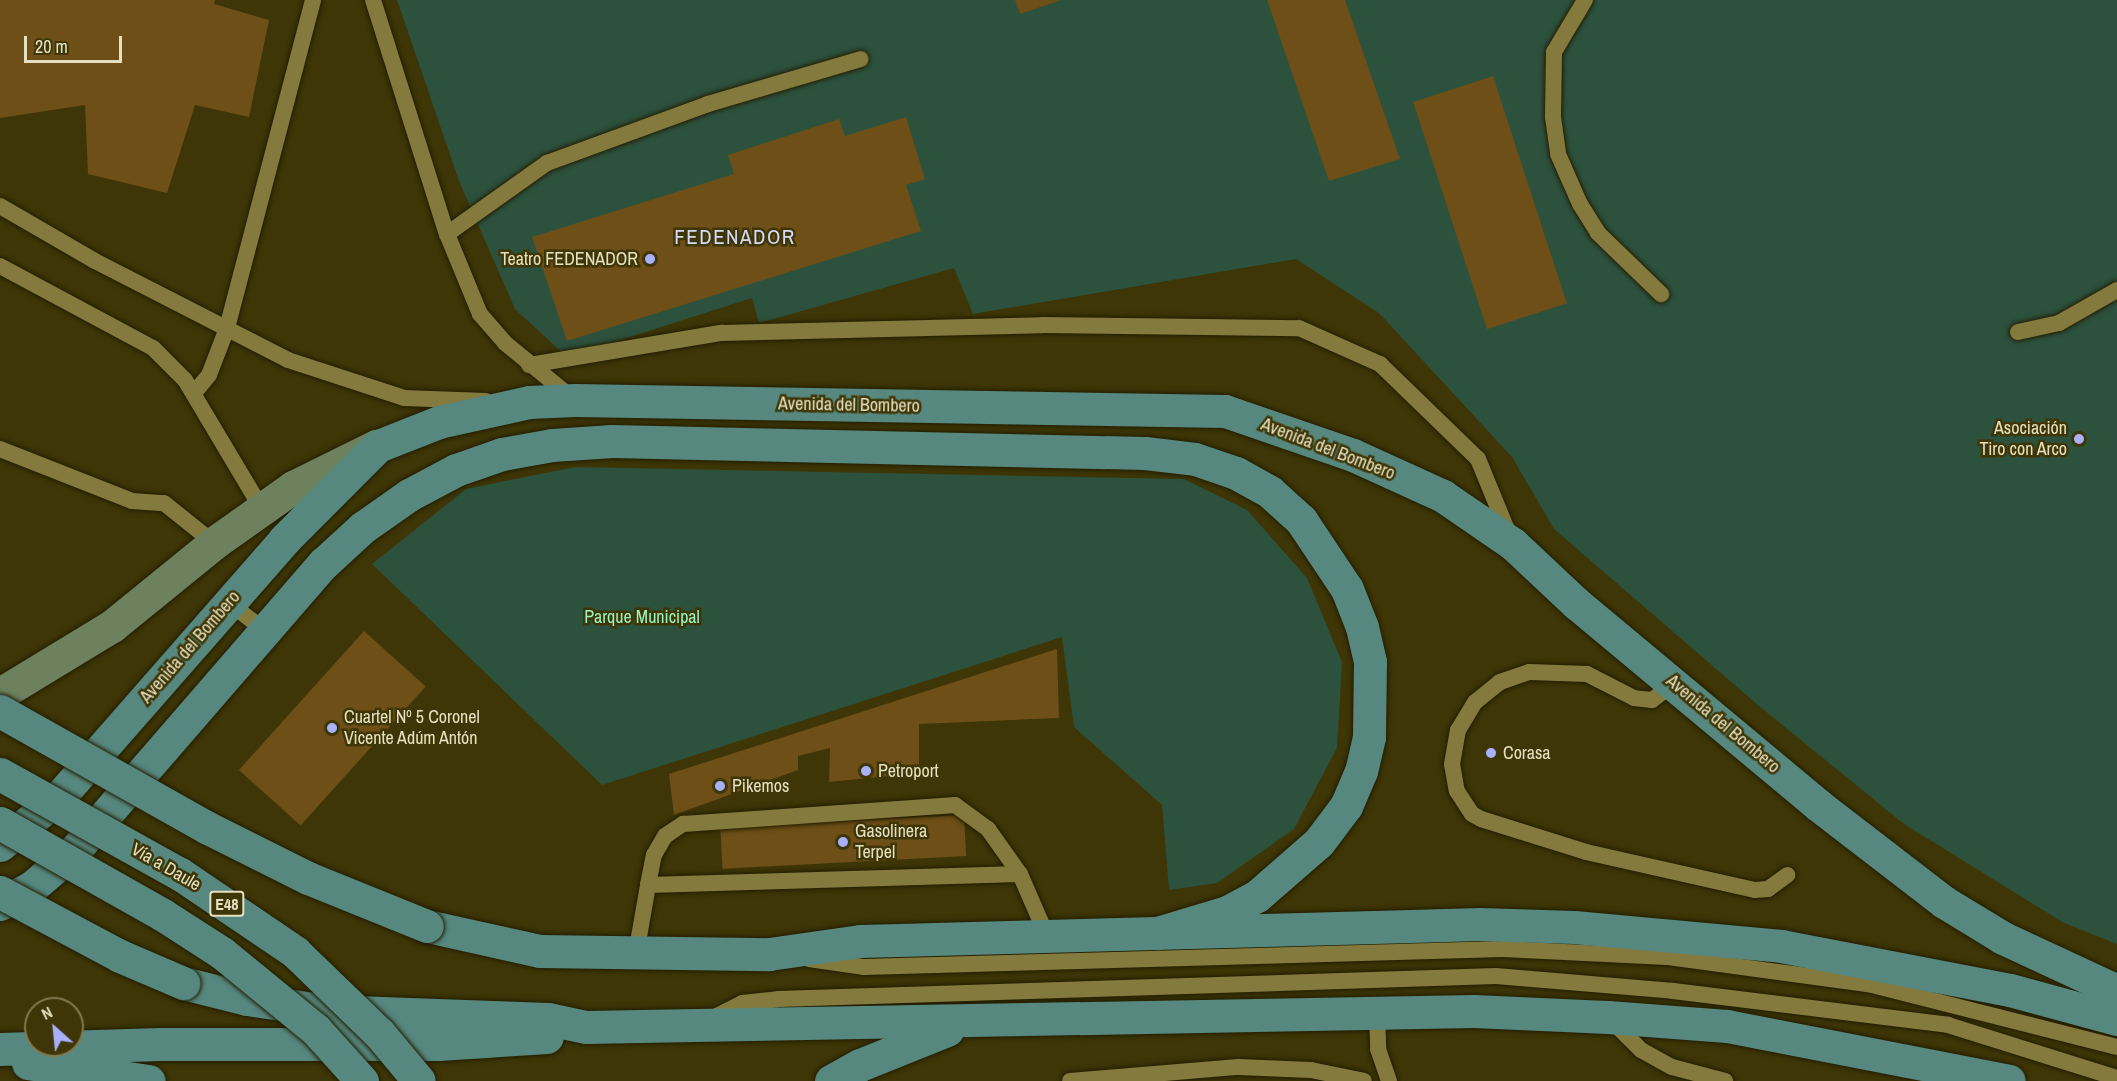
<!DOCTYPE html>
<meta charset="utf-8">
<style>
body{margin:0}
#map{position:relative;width:2117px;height:1081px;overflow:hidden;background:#3e3606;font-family:"Archivo Narrow",sans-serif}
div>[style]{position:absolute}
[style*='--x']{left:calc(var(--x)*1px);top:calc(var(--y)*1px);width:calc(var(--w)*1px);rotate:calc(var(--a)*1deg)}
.green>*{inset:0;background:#2c513d}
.building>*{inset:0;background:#6d4f17;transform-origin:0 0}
.roads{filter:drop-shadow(0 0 2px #231e00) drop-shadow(0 0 2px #231e00)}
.lane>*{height:16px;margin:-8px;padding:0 8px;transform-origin:8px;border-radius:8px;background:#847a3e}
.secondary>*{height:33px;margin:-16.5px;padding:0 16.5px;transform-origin:16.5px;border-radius:16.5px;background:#6d815f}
.primary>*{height:33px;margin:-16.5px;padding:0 16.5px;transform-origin:16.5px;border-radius:16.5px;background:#56887f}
.bridges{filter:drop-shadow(0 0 2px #231e00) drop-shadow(0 0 2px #231e00)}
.primary-bridge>*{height:33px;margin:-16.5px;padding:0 16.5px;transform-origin:16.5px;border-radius:16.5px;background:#56887f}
.dots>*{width:16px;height:16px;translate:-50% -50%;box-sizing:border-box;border:3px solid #3e3606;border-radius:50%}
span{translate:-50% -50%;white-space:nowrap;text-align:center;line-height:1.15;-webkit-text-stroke:5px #3e3606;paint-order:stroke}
.shield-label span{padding:2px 4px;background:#3e3606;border:2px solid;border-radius:4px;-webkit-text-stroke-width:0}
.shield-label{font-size:16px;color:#e5e0c1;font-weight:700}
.poi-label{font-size:18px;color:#e5e0c1}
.right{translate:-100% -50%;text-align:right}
.left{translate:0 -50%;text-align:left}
.street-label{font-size:18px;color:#e5e0c1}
.park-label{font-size:18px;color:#97f3c1}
.quarter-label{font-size:21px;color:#d5d9f6;letter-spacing:1.5px}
.north{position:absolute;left:24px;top:997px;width:60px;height:60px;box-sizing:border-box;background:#3e3606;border:2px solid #817a51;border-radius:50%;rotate:333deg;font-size:16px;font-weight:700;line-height:24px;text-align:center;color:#e5e0c1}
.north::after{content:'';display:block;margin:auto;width:21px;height:27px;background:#a9b0fc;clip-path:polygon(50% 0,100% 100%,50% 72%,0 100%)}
.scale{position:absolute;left:24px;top:36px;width:98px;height:27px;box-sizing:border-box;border:3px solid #e5e0c1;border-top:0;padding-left:8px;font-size:18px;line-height:21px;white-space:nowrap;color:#e5e0c1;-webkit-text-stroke:4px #3e3606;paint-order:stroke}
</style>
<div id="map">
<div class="green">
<i style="clip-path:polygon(397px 0,2117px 0,2117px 944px,2064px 923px,1904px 824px,1759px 706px,1554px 529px,1512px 457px,1379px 313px,1296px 259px,973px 314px,954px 268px,759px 323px,752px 298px,567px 357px,515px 309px,459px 181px)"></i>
<i style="clip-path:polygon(575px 467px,1184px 479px,1247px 510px,1307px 578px,1342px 662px,1337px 748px,1294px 829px,1217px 883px,1169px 890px,1162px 805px,1074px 727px,1062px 637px,602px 785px,372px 564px,466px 489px)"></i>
</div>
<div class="building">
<i style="clip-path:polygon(0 0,215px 0,214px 4px,269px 20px,249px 117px,195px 105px,167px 193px,88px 174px,85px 105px,0 118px)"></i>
<i style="clip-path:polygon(1015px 0,1061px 0,1020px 14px)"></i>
<i style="clip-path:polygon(1267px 0,1345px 0,1400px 159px,1329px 181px)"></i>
<i style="left:1493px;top:76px;width:239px;height:84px;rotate:72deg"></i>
<i style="clip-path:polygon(906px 117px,925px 179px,906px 185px,921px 231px,567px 341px,532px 237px,734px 174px,728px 155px,839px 119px,845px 136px)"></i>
<i style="left:364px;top:631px;width:83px;height:187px;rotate:42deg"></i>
<i style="clip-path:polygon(1057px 649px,1059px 718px,919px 724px,919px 773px,829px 782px,830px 748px,798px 756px,798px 770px,674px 815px,669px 774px)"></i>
<i style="left:964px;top:815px;width:41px;height:244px;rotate:87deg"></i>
</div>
<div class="roads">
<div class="lane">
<i style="--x:373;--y:0;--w:245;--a:72.5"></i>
<i style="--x:447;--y:234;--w:87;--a:67.6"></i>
<i style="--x:480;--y:314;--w:38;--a:49"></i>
<i style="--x:505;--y:343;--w:85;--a:39.3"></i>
<i style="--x:1585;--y:0;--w:61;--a:120.8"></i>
<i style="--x:1554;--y:52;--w:65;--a:90.9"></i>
<i style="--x:1553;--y:117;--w:37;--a:82"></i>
<i style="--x:1558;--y:154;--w:55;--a:66.3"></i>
<i style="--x:1580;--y:204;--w:34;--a:58"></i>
<i style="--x:1598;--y:233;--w:88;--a:44.1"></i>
<i style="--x:0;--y:206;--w:108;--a:30.1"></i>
<i style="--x:93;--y:260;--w:219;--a:27.1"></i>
<i style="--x:288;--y:360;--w:122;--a:18.1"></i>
<i style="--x:404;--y:398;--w:82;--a:2.1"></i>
<i style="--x:447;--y:234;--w:123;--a:-35.4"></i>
<i style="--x:547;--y:163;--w:171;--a:-20.1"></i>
<i style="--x:708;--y:104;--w:159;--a:-16.4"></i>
<i style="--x:0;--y:266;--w:174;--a:28.2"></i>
<i style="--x:153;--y:348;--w:45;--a:45"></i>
<i style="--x:185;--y:380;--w:150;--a:59.2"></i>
<i style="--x:2018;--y:332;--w:42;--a:-12.4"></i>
<i style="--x:2059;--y:323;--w:67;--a:-29.6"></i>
<i style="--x:529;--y:365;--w:195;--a:-9.5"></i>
<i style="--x:721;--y:333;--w:321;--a:-1.4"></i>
<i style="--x:1042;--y:325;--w:257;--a:0.7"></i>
<i style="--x:1299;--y:328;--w:89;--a:24"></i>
<i style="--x:1380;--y:364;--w:136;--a:44.1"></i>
<i style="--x:1478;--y:459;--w:84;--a:67.7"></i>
<i style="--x:194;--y:393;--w:23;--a:-50"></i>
<i style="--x:209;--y:375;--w:50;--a:-69"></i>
<i style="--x:227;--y:328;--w:339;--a:-75.3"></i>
<i style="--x:0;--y:449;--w:142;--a:21.5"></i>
<i style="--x:132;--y:501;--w:32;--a:4"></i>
<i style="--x:164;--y:503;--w:64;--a:38.7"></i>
<i style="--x:229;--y:603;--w:43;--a:37.4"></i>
<i style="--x:1674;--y:683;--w:28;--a:142"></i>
<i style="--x:1652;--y:700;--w:18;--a:-174"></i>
<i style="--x:1634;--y:698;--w:53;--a:-152.9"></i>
<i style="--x:1587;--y:674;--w:58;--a:-178"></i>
<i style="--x:1529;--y:672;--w:31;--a:161"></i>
<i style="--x:1500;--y:682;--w:32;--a:141"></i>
<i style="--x:1475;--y:702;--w:33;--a:121"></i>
<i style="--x:1458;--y:730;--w:35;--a:100"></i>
<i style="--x:1452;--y:764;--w:27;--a:80"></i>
<i style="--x:1457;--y:791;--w:27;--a:57"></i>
<i style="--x:1472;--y:814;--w:10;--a:29"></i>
<i style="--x:1481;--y:819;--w:110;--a:17.4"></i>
<i style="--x:1586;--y:852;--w:173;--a:12.7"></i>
<i style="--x:1755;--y:890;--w:13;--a:-4"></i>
<i style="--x:1768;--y:889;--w:24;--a:-36"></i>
<i style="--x:648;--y:885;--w:31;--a:-79"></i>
<i style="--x:654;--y:855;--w:22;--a:-60"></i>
<i style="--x:665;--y:836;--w:22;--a:-34"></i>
<i style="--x:683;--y:824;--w:273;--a:-4"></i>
<i style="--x:955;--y:805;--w:41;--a:36"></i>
<i style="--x:988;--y:829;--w:55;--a:54.6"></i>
<i style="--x:1020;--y:874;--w:68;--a:66.5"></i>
<i style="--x:636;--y:954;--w:70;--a:-80.1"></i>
<i style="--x:648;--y:885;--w:372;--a:-1.7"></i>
<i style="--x:809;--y:959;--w:56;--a:8.3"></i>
<i style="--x:864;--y:967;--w:639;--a:-1.61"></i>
<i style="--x:1503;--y:949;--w:164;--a:2.8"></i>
<i style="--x:1667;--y:957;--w:203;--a:7.7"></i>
<i style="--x:1868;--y:984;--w:257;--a:14.2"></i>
<i style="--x:1377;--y:1013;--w:36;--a:88"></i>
<i style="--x:1378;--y:1049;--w:34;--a:71"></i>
<i style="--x:711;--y:1019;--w:35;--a:-27"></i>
<i style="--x:742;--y:1003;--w:36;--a:-6"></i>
<i style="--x:778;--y:999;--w:718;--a:-1.83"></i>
<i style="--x:1496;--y:976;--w:178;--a:4.8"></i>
<i style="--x:1673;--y:991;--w:277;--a:7"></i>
<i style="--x:1948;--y:1025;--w:177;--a:17.4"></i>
<i style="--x:1610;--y:1019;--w:44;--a:45"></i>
<i style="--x:1641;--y:1050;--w:35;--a:29"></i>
<i style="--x:1672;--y:1067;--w:55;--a:14.8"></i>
<i style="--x:1070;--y:1081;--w:169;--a:-4.8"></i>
<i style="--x:1238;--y:1067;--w:73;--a:2.4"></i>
<i style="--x:1311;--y:1070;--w:54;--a:11.7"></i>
</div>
<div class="secondary">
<i style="--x:0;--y:694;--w:131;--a:-31.3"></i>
<i style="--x:112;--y:626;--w:132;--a:-39.1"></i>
<i style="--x:214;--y:543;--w:97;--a:-35.3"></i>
<i style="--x:293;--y:487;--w:93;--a:-26.3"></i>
</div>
<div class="primary">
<i style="--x:0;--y:845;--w:79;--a:-39.3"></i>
<i style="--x:61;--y:795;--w:339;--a:-48.8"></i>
<i style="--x:284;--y:540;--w:133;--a:-45"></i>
<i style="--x:378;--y:446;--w:66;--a:-21.5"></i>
<i style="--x:439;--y:422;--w:92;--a:-12.5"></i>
<i style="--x:529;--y:402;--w:46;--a:-2.5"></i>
<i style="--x:575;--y:400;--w:650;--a:0.97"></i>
<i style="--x:1225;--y:411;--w:135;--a:19"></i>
<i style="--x:1353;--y:455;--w:99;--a:24.5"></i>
<i style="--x:1443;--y:496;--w:85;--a:34.4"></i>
<i style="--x:1513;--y:544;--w:88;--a:43.2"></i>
<i style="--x:1577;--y:604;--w:314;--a:39.8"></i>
<i style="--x:1818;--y:805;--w:159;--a:37.6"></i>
<i style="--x:1944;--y:902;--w:69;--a:31.4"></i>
<i style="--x:2003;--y:938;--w:126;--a:24.9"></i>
<i style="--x:0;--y:904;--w:36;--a:-28"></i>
<i style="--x:32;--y:887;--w:57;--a:-40.7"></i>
<i style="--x:75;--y:850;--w:380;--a:-49.1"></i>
<i style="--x:324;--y:563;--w:52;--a:-42.6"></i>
<i style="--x:362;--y:528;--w:57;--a:-35.1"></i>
<i style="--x:409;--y:495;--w:53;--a:-28"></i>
<i style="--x:456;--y:470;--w:49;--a:-19.2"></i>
<i style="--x:502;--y:454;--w:51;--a:-10.2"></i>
<i style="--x:552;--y:445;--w:60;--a:-3.8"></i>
<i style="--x:612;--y:441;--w:533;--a:1.29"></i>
<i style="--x:1145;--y:453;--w:50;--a:6.8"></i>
<i style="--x:1195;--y:459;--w:43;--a:18.9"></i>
<i style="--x:1236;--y:473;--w:39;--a:29"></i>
<i style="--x:1270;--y:492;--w:42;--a:42.1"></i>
<i style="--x:1301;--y:520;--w:83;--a:56.3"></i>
<i style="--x:1347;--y:589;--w:41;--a:68.5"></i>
<i style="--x:1362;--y:627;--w:36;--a:77"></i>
<i style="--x:1370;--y:662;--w:75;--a:90.8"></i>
<i style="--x:1369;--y:737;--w:35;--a:103"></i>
<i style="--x:1361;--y:771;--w:38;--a:113"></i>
<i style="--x:1346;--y:806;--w:45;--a:126.9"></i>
<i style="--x:1319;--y:842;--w:82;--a:138.9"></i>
<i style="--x:1257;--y:896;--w:34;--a:152"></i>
<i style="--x:1227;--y:912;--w:73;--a:163.3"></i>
<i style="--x:427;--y:926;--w:116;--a:12.5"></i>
<i style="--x:540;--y:951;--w:229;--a:0.8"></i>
<i style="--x:769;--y:954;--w:92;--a:-8.1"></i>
<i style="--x:860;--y:941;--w:620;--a:-1.57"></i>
<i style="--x:1480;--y:924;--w:94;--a:1.8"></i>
<i style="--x:1574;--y:927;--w:208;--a:5.2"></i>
<i style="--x:1781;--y:946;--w:233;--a:10.9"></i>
<i style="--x:2010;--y:990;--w:111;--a:15.2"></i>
<i style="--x:183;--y:983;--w:66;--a:14"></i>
<i style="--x:247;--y:999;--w:81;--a:8.5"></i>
<i style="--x:327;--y:1011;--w:221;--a:2.1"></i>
<i style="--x:548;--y:1019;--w:39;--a:12"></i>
<i style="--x:586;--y:1027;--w:888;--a:-1.03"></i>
<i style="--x:1474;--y:1011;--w:134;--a:2.6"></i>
<i style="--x:1608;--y:1017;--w:119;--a:4.3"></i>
<i style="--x:1727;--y:1026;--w:287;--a:11"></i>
<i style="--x:0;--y:1049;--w:160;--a:-1.8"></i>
<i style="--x:160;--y:1044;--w:278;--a:0"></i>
<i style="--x:438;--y:1044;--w:109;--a:-3.7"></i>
<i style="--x:28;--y:1063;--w:122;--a:8.5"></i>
<i style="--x:831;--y:1081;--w:33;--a:-29"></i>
<i style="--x:860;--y:1065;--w:94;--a:-21.9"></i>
</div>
</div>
<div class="bridges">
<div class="primary-bridge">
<i style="--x:0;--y:711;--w:236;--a:29.4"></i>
<i style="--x:206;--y:827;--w:114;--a:26.6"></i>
<i style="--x:308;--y:878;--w:128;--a:22"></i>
<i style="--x:0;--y:774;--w:206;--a:29.1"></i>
<i style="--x:180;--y:874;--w:139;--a:34.1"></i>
<i style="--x:295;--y:952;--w:117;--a:44"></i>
<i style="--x:379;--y:1033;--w:62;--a:50.2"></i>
<i style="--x:0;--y:823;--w:187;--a:29.4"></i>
<i style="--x:163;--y:915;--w:70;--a:32.8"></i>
<i style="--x:222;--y:953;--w:122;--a:39.3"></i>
<i style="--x:316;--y:1030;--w:69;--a:48"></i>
<i style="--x:0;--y:892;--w:136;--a:28.1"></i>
<i style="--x:120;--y:956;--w:69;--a:23.2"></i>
</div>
</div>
<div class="dots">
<i style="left:650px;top:259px;background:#a9b0fc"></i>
<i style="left:2079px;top:439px;background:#a9b0fc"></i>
<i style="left:332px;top:728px;background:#a9b0fc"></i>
<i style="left:1491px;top:753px;background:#a9b0fc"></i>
<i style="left:866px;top:771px;background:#a9b0fc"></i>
<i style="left:720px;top:786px;background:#a9b0fc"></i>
<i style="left:843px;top:842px;background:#a9b0fc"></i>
</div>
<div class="shield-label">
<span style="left:227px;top:904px">E48</span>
</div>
<div class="poi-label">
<span class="right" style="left:638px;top:259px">Teatro FEDENADOR</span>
<span class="right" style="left:2067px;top:439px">Asociación<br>Tiro con Arco</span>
<span class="left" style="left:344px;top:728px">Cuartel Nº 5 Coronel<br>Vicente Adúm Antón</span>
<span class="left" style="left:1503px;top:753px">Corasa</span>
<span class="left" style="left:878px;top:771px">Petroport</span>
<span class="left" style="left:732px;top:786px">Pikemos</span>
<span class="left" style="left:855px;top:842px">Gasolinera<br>Terpel</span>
</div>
<div class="street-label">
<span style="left:849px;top:405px;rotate:1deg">Avenida del Bombero</span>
<span style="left:1328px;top:449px;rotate:21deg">Avenida del Bombero</span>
<span style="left:190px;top:647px;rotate:-49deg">Avenida del Bombero</span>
<span style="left:1723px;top:724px;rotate:40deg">Avenida del Bombero</span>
<span style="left:166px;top:867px;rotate:30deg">Vía a Daule</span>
</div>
<div class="park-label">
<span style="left:642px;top:617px">Parque Municipal</span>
</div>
<div class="quarter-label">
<span style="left:735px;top:237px">FEDENADOR</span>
</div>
<div class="north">N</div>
<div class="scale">20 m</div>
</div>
